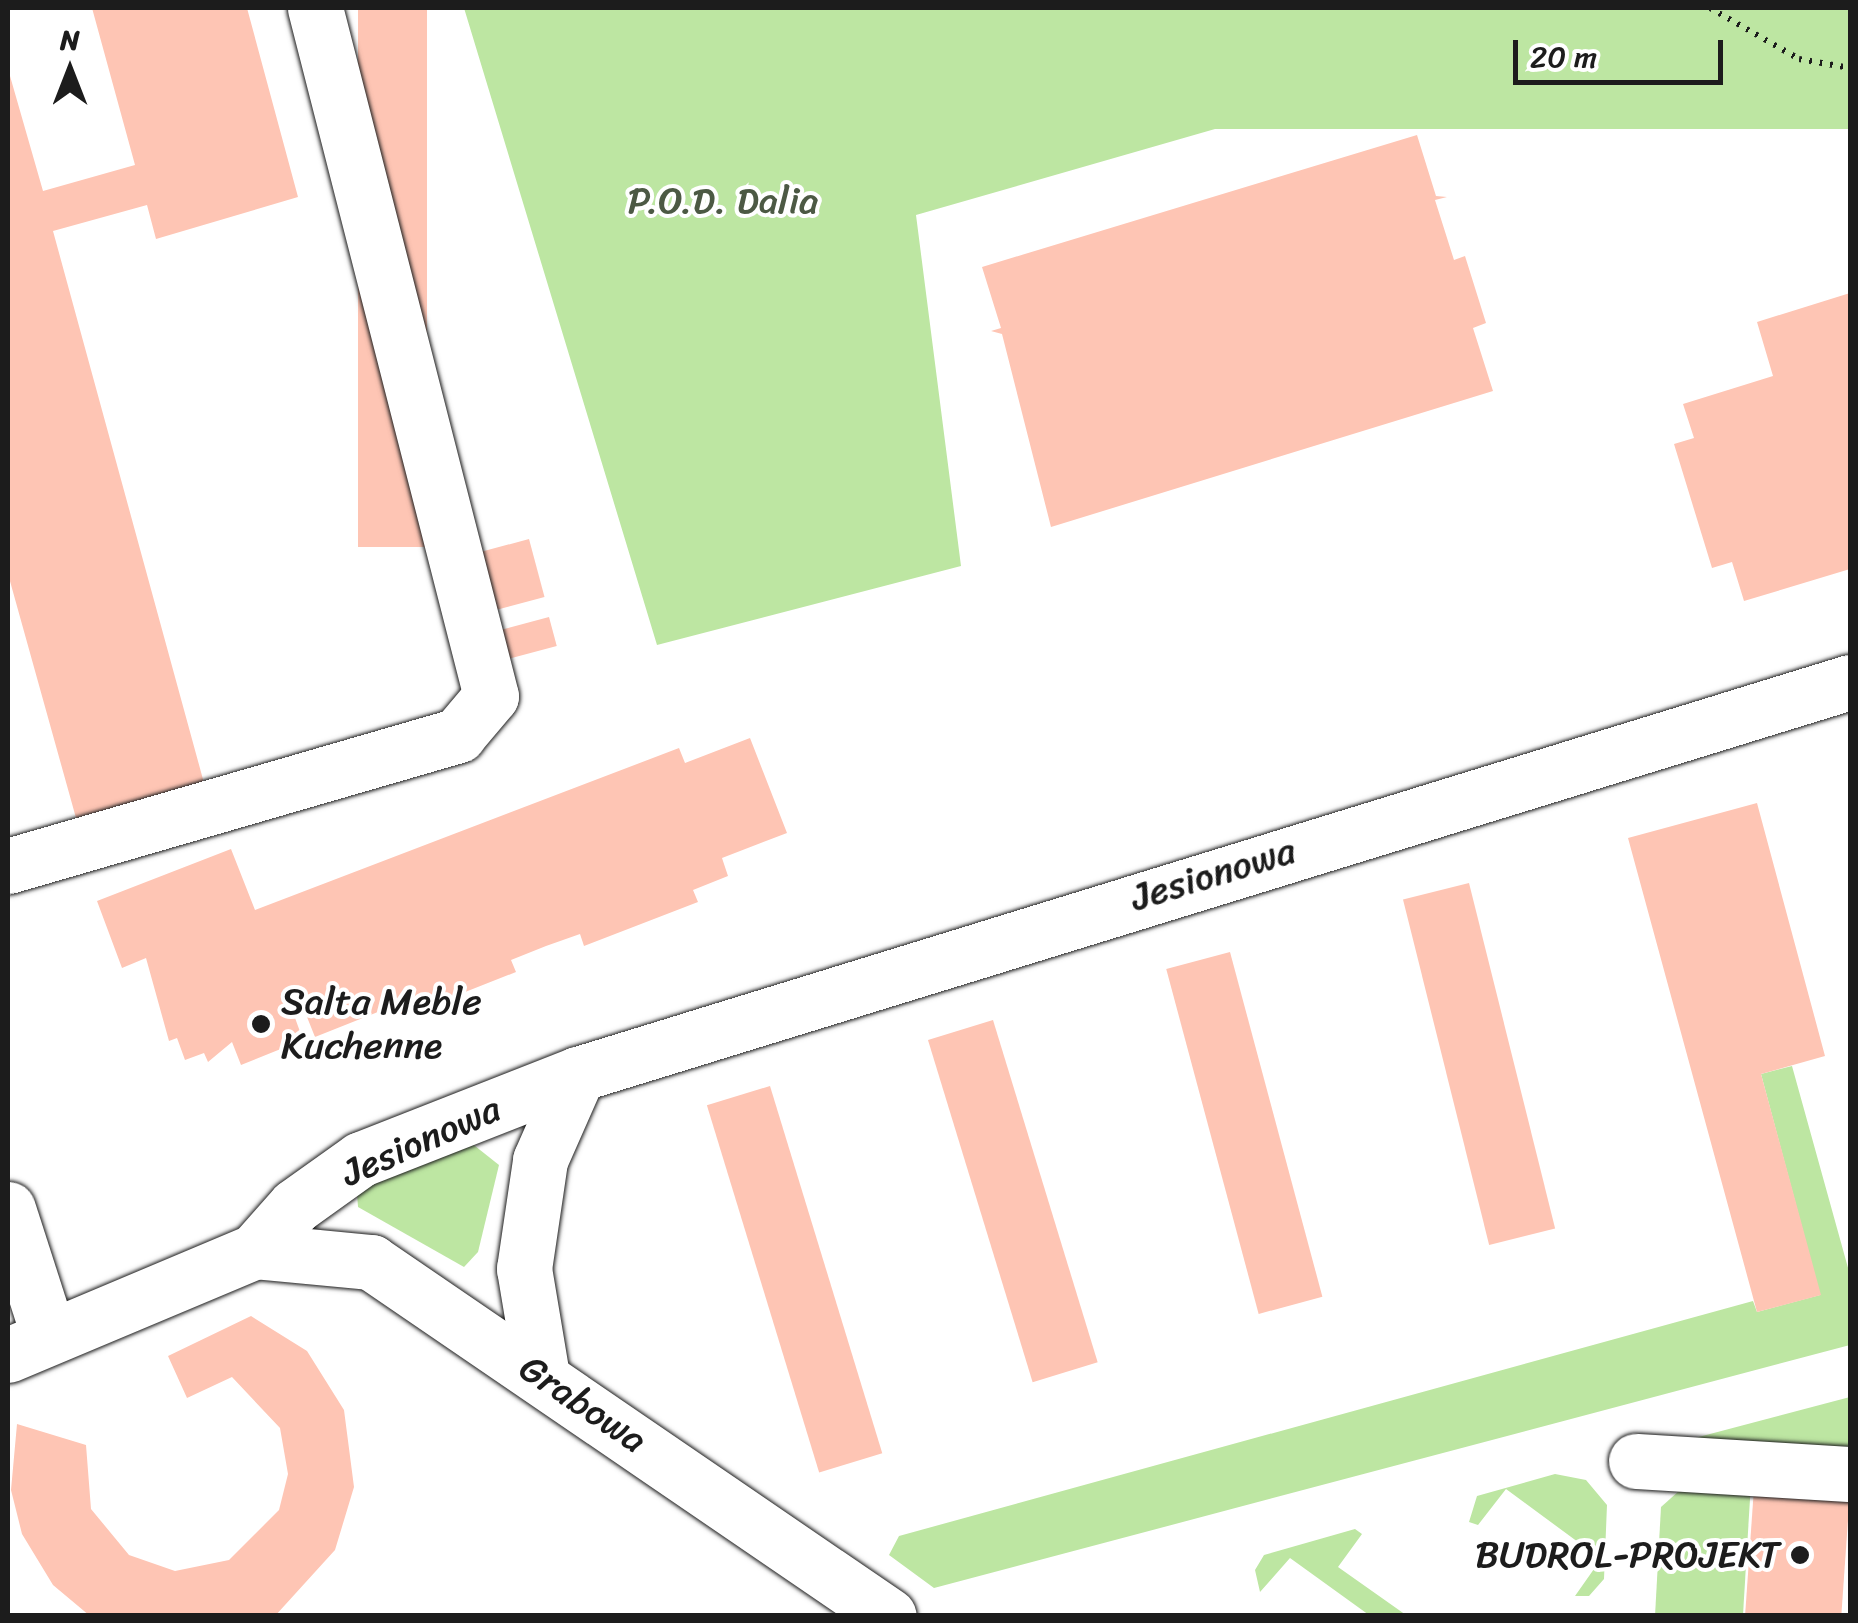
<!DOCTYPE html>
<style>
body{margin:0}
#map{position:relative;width:1858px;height:1623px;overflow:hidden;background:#fff;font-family:Sriracha,sans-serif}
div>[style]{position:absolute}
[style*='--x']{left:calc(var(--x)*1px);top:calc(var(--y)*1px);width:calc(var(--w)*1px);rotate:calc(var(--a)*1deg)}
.green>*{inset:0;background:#bde6a2}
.building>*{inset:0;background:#fec5b4;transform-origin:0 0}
.path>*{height:6px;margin-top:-3px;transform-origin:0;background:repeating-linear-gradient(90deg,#1c1c1c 0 2.5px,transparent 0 10.5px)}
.roads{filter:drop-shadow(0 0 2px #1c1c1c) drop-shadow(0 0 2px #1c1c1c)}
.minor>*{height:55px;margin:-27.5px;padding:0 27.5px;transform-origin:27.5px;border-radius:27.5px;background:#fff}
.dots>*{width:28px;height:28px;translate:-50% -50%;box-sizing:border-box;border:5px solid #fff;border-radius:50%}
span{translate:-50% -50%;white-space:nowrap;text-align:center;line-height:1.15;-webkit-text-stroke:8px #fff;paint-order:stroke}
.park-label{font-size:38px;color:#4c5944}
.street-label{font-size:38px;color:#1c1c1c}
.poi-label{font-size:38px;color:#1c1c1c}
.left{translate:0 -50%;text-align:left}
.right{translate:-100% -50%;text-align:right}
.frame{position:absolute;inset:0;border:10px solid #1c1c1c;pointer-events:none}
.north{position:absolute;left:20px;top:20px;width:100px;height:100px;-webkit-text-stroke:8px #fff;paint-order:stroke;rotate:0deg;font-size:28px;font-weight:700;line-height:40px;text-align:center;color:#1c1c1c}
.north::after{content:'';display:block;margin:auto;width:35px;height:45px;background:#1c1c1c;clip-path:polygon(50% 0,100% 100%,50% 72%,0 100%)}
.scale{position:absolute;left:1513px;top:40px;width:210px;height:45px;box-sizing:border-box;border:5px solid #1c1c1c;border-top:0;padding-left:12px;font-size:30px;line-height:35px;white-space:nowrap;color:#1c1c1c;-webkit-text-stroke:8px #fff;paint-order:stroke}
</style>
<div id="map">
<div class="green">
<i style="clip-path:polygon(464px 8px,1850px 8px,1850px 129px,1215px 129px,916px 215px,961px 566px,657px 645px)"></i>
<i style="clip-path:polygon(1792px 1066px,1850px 1275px,1850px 1345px,934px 1588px,889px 1555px,899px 1536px,1753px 1301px,1757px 1312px,1820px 1295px,1761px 1074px)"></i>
<i style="clip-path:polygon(470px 1142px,499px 1165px,478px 1252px,464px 1267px,358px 1207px,357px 1194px,371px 1184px)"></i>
<i style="clip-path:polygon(1850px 1397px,1850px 1453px,1691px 1439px)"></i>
<i style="clip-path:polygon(1555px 1474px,1586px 1480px,1607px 1505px,1604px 1579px,1589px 1596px,1575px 1596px,1601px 1559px,1506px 1489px,1478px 1525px,1469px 1522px,1477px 1496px)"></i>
<i style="clip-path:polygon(1689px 1482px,1751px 1482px,1743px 1615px,1655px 1616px,1661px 1507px)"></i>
<i style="clip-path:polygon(1355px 1529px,1362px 1534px,1338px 1567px,1406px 1615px,1369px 1615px,1290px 1558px,1260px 1592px,1255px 1570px,1264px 1555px)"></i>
</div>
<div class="building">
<i style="clip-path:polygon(92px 8px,247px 8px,298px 197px,156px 239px,147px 205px,53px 231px,204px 783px,76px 818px,8px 574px,8px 69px,43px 191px,135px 165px)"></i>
<i style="left:358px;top:8px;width:69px;height:539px"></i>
<i style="clip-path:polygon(1417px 135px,1436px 196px,1447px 197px,1435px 200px,1454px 260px,1465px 256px,1486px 323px,1473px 328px,1493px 391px,1051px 527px,1002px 334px,991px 331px,1001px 328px,982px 267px)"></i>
<i style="clip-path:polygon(1850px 293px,1850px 569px,1744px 601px,1732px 562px,1712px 568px,1674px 444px,1694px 438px,1683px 404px,1773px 376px,1757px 322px)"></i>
<i style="left:529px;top:539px;width:60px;height:58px;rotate:75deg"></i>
<i style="left:549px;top:617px;width:30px;height:56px;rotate:75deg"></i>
<i style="clip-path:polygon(750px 738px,787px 833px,722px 858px,728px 876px,693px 890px,698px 902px,584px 946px,580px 934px,546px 946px,511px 960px,516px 972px,402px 1017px,398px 1004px,315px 1037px,305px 1012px,294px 1015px,303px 1040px,241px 1065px,232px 1042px,208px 1062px,204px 1053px,185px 1060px,177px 1038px,169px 1041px,146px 958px,122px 968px,97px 901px,231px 849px,255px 910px,679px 748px,685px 763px)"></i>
<i style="clip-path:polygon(1757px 803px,1825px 1056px,1761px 1074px,1821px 1295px,1757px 1312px,1628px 838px)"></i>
<i style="left:1469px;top:883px;width:356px;height:68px;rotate:76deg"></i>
<i style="left:1230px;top:952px;width:357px;height:66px;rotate:75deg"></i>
<i style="left:993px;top:1020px;width:358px;height:68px;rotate:73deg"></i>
<i style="left:770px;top:1086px;width:384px;height:66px;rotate:73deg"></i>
<i style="clip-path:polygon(251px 1316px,307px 1351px,344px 1410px,354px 1487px,335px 1550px,275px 1616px,90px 1616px,53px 1585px,22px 1534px,11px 1490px,17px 1424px,86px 1445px,91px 1509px,129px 1555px,175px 1571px,229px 1560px,279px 1510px,288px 1474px,280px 1428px,232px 1377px,187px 1398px,168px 1356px)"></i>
<i style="left:1754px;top:1488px;width:96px;height:128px;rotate:4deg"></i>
</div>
<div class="path">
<i style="--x:1710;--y:8;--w:103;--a:29.8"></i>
<i style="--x:1799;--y:59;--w:52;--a:10"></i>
</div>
<div class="roads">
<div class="minor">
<i style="--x:8;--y:866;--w:469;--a:-16.2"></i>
<i style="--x:458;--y:735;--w:51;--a:-49.8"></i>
<i style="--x:491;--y:696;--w:710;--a:-104.35"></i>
<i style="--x:8;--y:1209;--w:134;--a:72.2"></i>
<i style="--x:255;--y:1251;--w:117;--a:5.4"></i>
<i style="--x:371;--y:1262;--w:627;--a:34.35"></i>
<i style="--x:8;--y:1355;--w:268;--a:-22.8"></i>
<i style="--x:255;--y:1251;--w:60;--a:-48.4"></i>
<i style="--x:295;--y:1206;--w:81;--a:-35.5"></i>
<i style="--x:361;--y:1159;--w:233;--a:-21.4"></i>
<i style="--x:578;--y:1074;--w:1331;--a:-17.13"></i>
<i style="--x:542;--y:1376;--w:109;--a:-99.5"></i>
<i style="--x:524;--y:1269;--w:110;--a:-81.6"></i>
<i style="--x:540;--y:1160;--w:94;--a:-66.2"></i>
<i style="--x:1636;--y:1461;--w:214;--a:3.5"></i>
</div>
</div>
<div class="dots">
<i style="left:261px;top:1024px;background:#1c1c1c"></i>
<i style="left:1800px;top:1555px;background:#1c1c1c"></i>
</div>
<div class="park-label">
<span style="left:723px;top:201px">P.O.D. Dalia</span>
</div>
<div class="street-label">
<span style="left:1213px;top:874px;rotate:-17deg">Jesionowa</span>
<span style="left:421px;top:1141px;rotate:-24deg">Jesionowa</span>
<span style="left:583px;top:1404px;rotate:34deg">Grabowa</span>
</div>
<div class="poi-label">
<span class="left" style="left:281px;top:1024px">Salta Meble<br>Kuchenne</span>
<span class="right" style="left:1780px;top:1555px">BUDROL-PROJEKT</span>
</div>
<div class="frame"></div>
<div class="north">N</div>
<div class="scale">20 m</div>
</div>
